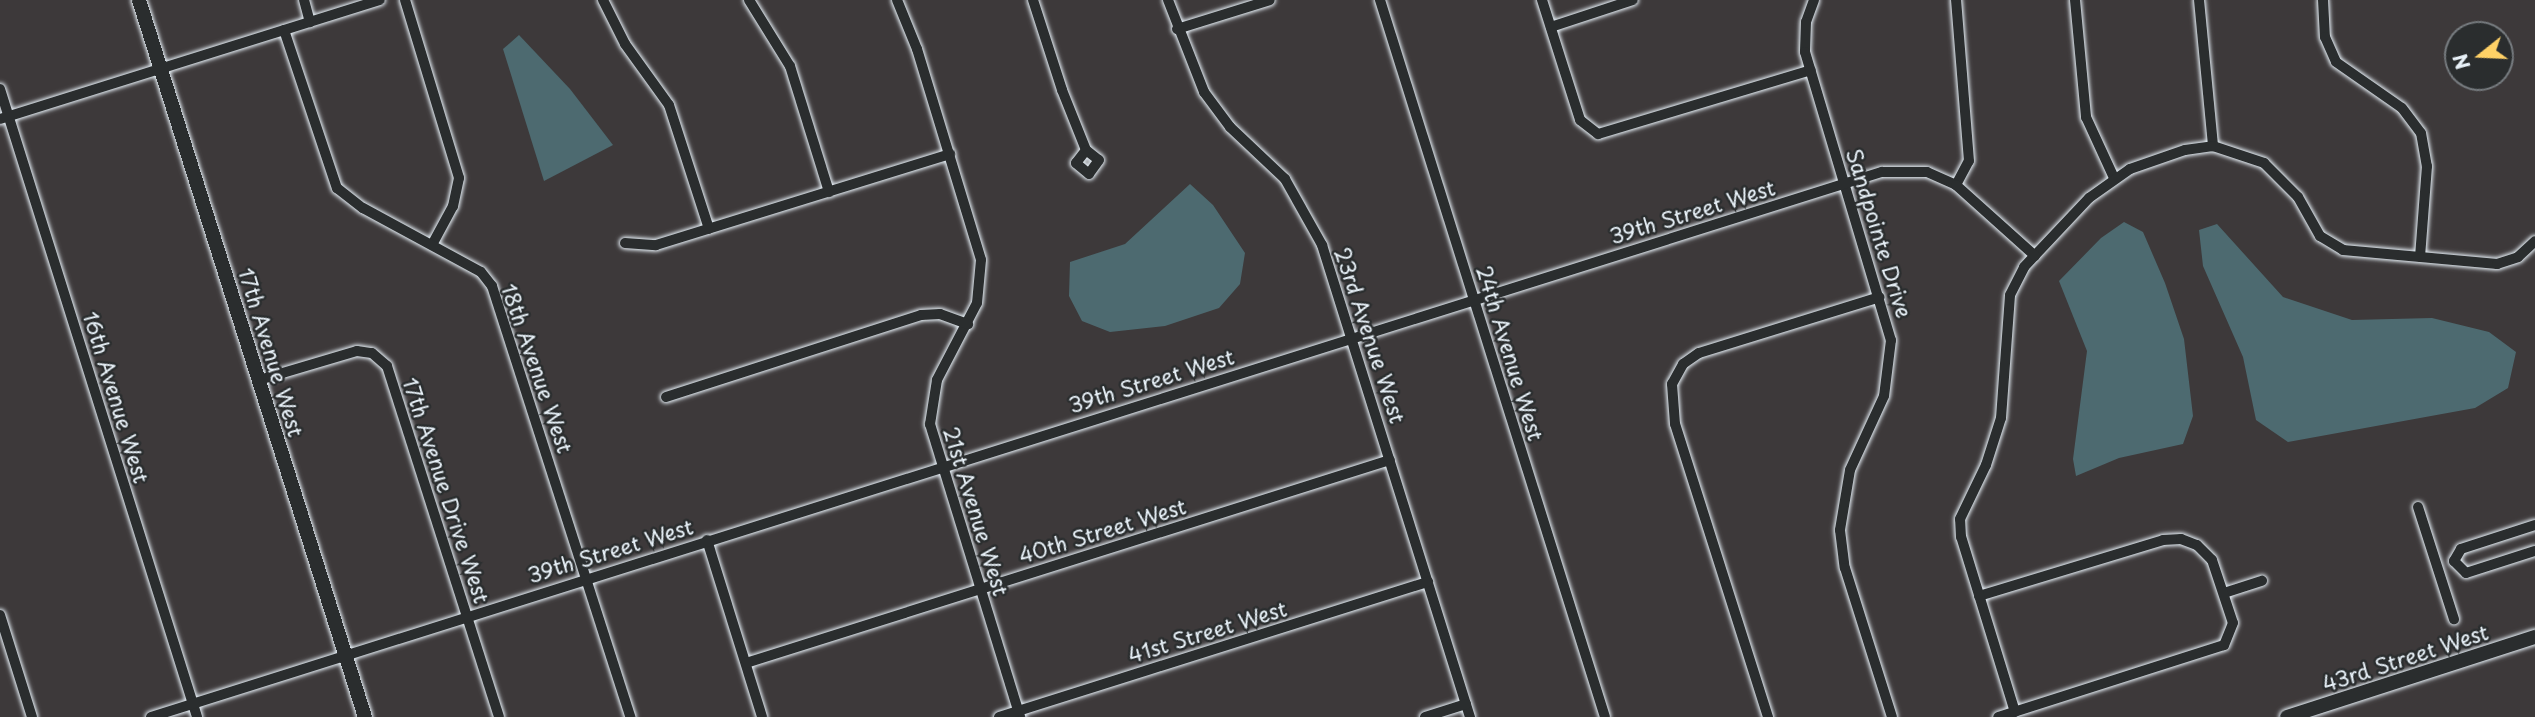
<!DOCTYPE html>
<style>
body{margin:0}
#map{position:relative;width:2535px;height:717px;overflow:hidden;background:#3d393a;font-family:"Playpen Sans",sans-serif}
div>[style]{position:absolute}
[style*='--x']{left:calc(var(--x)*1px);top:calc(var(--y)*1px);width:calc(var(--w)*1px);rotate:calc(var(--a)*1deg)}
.water>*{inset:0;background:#4d6a70}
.roads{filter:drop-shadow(0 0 2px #e8f1f8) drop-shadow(0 0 2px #e8f1f8)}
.minor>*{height:10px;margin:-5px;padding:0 5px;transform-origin:5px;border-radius:5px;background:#2a2d2e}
.tertiary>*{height:14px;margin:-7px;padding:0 7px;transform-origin:7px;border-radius:7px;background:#2a2d2e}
span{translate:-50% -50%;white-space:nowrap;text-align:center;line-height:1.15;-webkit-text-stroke:5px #2a2d2e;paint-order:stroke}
.street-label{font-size:21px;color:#e8f1f8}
.north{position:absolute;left:2444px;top:21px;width:70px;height:70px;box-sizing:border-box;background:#2a2d2e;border:2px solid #767b7f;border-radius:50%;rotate:252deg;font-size:19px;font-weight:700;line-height:28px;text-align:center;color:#e8f1f8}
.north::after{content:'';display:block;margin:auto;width:24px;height:32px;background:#ffd166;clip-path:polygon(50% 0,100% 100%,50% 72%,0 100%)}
</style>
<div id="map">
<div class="water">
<i style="clip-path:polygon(519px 35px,570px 89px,613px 145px,544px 181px,503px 49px)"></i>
<i style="clip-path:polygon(1190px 184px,1213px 205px,1245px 253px,1240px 284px,1219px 308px,1165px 326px,1110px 332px,1082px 321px,1069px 296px,1070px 262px,1125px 244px)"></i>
<i style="clip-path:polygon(2124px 222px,2143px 232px,2165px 283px,2184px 339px,2193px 416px,2183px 444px,2119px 458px,2076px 476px,2073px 459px,2087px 351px,2059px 281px,2101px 238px)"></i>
<i style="clip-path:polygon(2217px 224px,2283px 297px,2352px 320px,2432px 318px,2489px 332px,2516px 352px,2508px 388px,2475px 408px,2288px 442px,2256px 420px,2243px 357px,2203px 266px,2199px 230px)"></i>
</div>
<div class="roads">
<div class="minor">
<i style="--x:304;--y:0;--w:23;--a:75"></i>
<i style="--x:405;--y:0;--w:186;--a:73.1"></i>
<i style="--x:459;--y:178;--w:29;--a:102"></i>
<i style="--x:453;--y:206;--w:44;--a:118.3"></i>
<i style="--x:603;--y:0;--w:49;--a:63.4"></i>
<i style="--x:625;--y:44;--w:75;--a:54.2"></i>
<i style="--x:669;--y:105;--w:130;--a:72.1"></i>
<i style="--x:749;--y:0;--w:78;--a:58.2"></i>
<i style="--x:790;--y:66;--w:132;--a:72.8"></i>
<i style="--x:897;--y:0;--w:53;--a:67.8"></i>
<i style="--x:917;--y:49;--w:220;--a:73.1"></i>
<i style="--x:981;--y:260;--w:43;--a:95.3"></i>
<i style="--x:977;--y:303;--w:87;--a:117.5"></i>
<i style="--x:937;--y:380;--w:45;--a:99"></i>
<i style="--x:930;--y:424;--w:307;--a:72.9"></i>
<i style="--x:1033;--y:0;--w:95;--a:72.1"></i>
<i style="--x:1062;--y:90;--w:65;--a:68.2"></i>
<i style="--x:1086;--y:150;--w:16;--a:38"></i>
<i style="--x:1099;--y:160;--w:17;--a:126"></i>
<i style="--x:1089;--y:174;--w:17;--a:-140"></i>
<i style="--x:1076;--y:163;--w:16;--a:-52"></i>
<i style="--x:1168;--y:0;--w:99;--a:68.6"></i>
<i style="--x:1204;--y:92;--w:44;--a:53.4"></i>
<i style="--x:1230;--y:127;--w:76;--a:43.4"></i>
<i style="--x:1285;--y:179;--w:76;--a:60.7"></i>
<i style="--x:1322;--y:245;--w:495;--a:72.6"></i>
<i style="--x:1380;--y:0;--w:751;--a:72.58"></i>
<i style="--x:1542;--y:0;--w:126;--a:72.4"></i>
<i style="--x:1580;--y:120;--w:23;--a:38"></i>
<i style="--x:1598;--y:134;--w:222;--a:-16.7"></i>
<i style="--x:1814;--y:0;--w:23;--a:110"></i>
<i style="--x:1806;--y:22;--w:30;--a:92"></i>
<i style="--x:1805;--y:52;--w:301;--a:73.4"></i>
<i style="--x:1891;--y:340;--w:56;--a:97.1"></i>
<i style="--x:1884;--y:396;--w:81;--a:114.7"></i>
<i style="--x:1850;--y:470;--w:61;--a:99.5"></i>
<i style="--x:1840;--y:530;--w:38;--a:83"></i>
<i style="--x:1845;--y:568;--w:156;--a:72.5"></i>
<i style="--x:2075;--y:0;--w:118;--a:84.6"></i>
<i style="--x:2086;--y:117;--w:67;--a:65.3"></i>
<i style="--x:2199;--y:0;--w:147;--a:84.5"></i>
<i style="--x:2323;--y:0;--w:37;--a:87"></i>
<i style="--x:2325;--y:37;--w:27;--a:66"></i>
<i style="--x:2336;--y:62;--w:80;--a:34.9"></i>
<i style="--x:2402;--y:108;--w:31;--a:53"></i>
<i style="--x:2421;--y:133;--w:34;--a:80"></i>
<i style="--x:2427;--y:166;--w:91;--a:94.4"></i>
<i style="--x:1551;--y:27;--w:86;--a:-18.2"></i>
<i style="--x:1177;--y:29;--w:97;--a:-17.3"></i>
<i style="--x:284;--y:30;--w:167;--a:71.5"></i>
<i style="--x:337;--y:188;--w:33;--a:38"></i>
<i style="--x:363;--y:208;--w:134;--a:28.5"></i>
<i style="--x:481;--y:272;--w:18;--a:52"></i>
<i style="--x:492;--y:286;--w:453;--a:72.2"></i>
<i style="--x:0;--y:89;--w:658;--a:72.58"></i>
<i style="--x:0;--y:119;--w:398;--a:-17.4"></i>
<i style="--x:1956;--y:185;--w:27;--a:-62"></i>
<i style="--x:1969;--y:161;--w:162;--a:-94.6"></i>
<i style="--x:625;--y:243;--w:31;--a:4"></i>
<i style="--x:656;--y:245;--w:308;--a:-17.2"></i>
<i style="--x:259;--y:380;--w:102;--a:-16.5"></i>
<i style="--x:357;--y:351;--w:15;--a:8"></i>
<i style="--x:372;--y:353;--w:20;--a:41"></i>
<i style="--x:387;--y:366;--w:368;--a:72.3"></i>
<i style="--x:666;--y:397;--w:268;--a:-17.8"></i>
<i style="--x:921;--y:315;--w:19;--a:-3"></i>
<i style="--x:940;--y:314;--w:30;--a:20"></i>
<i style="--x:2418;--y:507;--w:118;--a:72.2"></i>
<i style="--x:2535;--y:525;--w:78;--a:162"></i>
<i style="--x:2461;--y:549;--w:14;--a:120"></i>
<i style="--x:2454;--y:561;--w:17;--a:45"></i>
<i style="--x:2466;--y:573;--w:72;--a:-17.7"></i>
<i style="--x:707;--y:540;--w:185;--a:72.7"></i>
<i style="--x:2224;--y:593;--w:40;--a:-18"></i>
<i style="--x:1979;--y:596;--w:192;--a:-16.9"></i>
<i style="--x:2163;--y:540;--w:18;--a:-3"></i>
<i style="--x:2181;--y:539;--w:17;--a:21"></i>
<i style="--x:2197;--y:545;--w:21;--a:45"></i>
<i style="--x:2212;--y:560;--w:66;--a:71.6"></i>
<i style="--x:2233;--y:623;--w:24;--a:112"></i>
<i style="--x:2224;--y:645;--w:237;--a:162.3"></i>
<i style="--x:0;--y:615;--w:107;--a:72.6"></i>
<i style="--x:746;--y:663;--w:675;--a:-17.5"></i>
<i style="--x:2015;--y:712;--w:183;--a:-107.1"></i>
<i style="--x:1961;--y:537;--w:18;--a:-93"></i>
<i style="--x:1960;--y:519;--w:60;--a:-64.3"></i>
<i style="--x:1986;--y:465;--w:49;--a:-72.3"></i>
<i style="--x:2001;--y:418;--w:123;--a:-85.8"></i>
<i style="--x:2010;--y:295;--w:31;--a:-63"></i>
<i style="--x:2024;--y:267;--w:95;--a:-46.7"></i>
<i style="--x:2089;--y:198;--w:50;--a:-35.3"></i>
<i style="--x:2130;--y:169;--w:58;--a:-19.1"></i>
<i style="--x:2185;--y:150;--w:28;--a:-8"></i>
<i style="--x:2213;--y:146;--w:54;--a:18.4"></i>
<i style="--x:2264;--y:163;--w:48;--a:45"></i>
<i style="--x:2298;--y:197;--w:45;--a:60.6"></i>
<i style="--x:2320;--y:236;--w:27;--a:31"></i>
<i style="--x:2343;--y:250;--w:155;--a:5.2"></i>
<i style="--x:2497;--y:264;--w:22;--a:-18"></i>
<i style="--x:2518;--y:257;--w:23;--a:-43"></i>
<i style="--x:151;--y:717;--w:1815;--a:-17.48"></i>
<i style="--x:1882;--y:172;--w:45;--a:0"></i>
<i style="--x:1927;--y:172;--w:32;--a:24"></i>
<i style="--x:1956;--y:185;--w:106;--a:41.9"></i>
<i style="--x:999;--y:717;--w:450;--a:-17.5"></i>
<i style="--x:1425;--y:717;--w:43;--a:-17.6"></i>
<i style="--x:1768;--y:717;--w:307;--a:-107.6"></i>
<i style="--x:1675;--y:424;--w:40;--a:-94.3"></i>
<i style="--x:1672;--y:384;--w:23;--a:-61"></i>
<i style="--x:1683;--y:364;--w:19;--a:-35"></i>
<i style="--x:1699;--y:353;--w:189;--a:-17.2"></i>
</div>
<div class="tertiary">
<i style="--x:139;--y:0;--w:752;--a:72.51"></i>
<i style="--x:2287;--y:717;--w:261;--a:-17.9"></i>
</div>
</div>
<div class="street-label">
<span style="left:1692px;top:211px;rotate:-17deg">39th Street West</span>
<span style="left:1880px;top:233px;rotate:73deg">Sandpointe Drive</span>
<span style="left:1371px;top:335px;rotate:72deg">23rd Avenue West</span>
<span style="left:272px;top:352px;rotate:73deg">17th Avenue West</span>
<span style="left:1511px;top:353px;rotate:73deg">24th Avenue West</span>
<span style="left:538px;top:368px;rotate:71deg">18th Avenue West</span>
<span style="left:1151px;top:380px;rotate:-17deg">39th Street West</span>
<span style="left:117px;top:397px;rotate:73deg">16th Avenue West</span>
<span style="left:447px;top:490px;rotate:72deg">17th Avenue Drive West</span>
<span style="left:977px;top:511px;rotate:73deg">21st Avenue West</span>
<span style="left:1102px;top:530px;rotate:-17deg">40th Street West</span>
<span style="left:610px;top:550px;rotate:-17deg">39th Street West</span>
<span style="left:1207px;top:631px;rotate:-17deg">41st Street West</span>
<span style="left:2405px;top:657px;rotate:-18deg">43rd Street West</span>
</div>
<div class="north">N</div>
</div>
